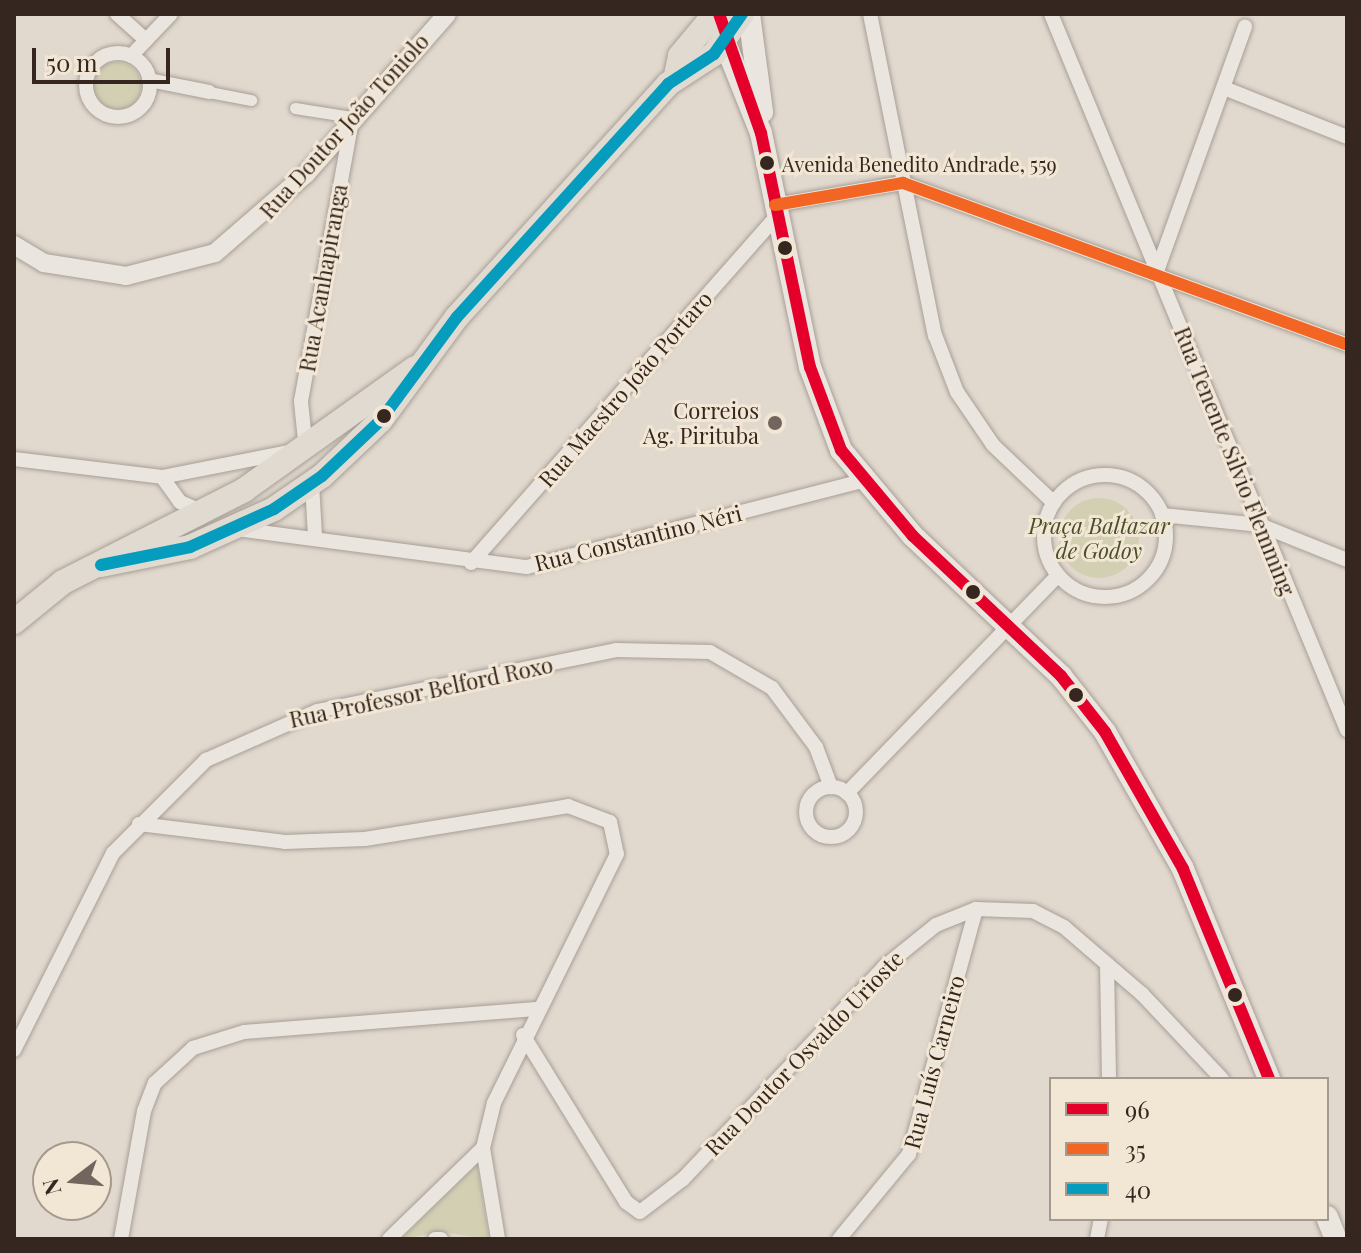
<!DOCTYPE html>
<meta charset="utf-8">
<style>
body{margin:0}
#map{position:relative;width:1361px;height:1253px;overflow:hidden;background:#e2d9ce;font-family:"Playfair Display",serif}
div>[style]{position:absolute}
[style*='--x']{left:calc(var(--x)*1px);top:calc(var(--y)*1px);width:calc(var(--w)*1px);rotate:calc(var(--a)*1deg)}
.green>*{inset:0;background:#d3cfb2}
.round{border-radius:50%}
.roads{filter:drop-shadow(0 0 2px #a79f97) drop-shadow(0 0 2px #a79f97)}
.pedestrian>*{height:11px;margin:-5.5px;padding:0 5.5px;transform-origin:5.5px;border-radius:5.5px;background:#eae6df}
.minor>*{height:14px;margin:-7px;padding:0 7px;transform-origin:7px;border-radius:7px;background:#eae6df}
.minor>.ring{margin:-7px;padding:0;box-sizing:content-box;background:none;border:14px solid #eae6df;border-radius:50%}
.tertiary>*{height:18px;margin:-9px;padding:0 9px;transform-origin:9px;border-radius:9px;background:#eae6df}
.secondary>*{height:22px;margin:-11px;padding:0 11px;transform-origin:11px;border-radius:11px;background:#eae6df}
.primary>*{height:24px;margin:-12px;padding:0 12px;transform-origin:12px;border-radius:12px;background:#e1dad1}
.bus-1>*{height:12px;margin:-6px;padding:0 6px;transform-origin:6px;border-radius:6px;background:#e4002b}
.bus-2>*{height:12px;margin:-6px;padding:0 6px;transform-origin:6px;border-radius:6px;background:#f26522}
.bus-3>*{height:12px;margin:-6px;padding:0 6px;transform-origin:6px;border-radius:6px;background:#059cbd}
.dots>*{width:22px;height:22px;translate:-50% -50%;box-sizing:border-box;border:4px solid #f2e6d5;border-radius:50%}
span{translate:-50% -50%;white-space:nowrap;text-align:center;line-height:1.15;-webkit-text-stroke:6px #f2e6d5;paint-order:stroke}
.bus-label{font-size:20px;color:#352720}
.left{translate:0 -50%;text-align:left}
.street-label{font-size:22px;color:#352720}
.poi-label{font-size:22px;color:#352720}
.right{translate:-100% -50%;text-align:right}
.park-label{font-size:22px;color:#4b4f29;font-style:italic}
.frame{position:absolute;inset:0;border:16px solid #352720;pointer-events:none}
.legend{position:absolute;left:1049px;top:1077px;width:280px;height:144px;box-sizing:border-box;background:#f2e6d5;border:2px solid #a69a8d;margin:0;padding:10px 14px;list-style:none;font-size:24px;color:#352720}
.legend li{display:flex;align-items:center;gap:16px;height:40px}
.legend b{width:40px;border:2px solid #a69a8d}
.north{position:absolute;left:32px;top:1141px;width:80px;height:80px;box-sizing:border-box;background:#f2e6d5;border:2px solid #a69a8d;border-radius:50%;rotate:254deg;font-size:22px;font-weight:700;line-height:32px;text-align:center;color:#352720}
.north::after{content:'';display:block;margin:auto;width:28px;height:36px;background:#72655d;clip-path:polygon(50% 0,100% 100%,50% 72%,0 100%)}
.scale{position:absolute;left:32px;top:48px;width:138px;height:36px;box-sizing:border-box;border:4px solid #352720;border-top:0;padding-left:10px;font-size:24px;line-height:28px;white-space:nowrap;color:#352720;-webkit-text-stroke:6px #f2e6d5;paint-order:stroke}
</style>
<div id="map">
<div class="green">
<i class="round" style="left:93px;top:62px;width:48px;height:48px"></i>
<i class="round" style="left:1059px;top:498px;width:80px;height:80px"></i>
<i style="clip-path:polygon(477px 1165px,489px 1239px,440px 1232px,401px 1239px)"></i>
</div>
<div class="roads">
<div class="pedestrian">
<i style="--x:209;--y:92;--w:43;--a:10.8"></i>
<i style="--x:295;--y:108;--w:58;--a:9"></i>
</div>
<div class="minor">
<i style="--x:117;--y:14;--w:39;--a:42"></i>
<i style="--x:870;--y:14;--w:328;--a:78.6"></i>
<i style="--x:935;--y:335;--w:61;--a:68.9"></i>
<i style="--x:957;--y:392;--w:64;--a:55.8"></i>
<i style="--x:993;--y:445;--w:84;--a:43.6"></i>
<i style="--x:1051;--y:14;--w:775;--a:67.54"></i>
<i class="ring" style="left:86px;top:53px;width:50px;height:50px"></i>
<i style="--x:131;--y:56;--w:58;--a:-46.4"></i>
<i style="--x:149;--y:80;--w:61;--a:11.3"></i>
<i style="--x:1224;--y:88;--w:132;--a:21.7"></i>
<i style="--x:775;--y:205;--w:130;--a:-9.8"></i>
<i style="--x:903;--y:183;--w:473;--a:20"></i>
<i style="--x:1157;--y:271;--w:260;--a:-70.2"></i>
<i style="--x:305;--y:440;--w:39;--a:-96"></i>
<i style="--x:301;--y:401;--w:285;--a:-79.7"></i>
<i style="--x:14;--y:459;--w:149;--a:6.9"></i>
<i style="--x:162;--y:477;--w:130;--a:-11.1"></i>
<i class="ring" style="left:1044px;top:475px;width:108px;height:108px"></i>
<i style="--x:162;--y:477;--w:31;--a:54"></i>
<i style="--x:180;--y:502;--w:24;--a:24"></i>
<i style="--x:312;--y:484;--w:52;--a:86.7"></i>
<i style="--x:1162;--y:515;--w:99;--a:5.8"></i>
<i style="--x:1260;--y:525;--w:94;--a:21.9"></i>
<i style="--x:237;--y:529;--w:292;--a:7.5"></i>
<i style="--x:527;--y:567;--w:347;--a:-14.4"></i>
<i style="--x:471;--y:563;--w:464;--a:-48.6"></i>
<i class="ring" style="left:806px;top:787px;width:36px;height:36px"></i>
<i style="--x:847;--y:793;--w:303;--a:-45.9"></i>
<i style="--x:139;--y:824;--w:147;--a:7"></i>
<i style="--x:285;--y:842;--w:80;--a:-2.1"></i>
<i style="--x:365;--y:839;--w:206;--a:-9.2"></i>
<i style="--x:568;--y:806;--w:45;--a:20.9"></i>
<i style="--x:610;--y:822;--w:33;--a:78"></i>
<i style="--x:617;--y:854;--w:278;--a:116.3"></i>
<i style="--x:494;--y:1103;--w:46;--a:103.7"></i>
<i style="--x:483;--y:1148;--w:92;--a:80.6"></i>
<i style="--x:1107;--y:964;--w:115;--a:89"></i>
<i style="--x:523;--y:1035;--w:196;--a:58.3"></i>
<i style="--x:626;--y:1202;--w:17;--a:36"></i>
<i style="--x:640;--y:1212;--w:54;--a:-37.5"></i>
<i style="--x:683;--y:1179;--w:292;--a:-46.5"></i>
<i style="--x:884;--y:967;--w:67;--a:-38.9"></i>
<i style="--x:936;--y:925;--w:43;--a:-21.8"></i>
<i style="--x:976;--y:909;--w:57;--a:2"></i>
<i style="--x:1033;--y:911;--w:35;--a:27"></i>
<i style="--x:1064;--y:927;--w:103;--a:40.7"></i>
<i style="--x:1142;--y:994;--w:117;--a:46.7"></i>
<i style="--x:14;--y:1050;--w:220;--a:-63.3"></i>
<i style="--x:113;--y:853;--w:132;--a:-45"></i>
<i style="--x:206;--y:760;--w:121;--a:-23.8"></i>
<i style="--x:317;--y:711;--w:305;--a:-11.5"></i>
<i style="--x:616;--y:650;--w:94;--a:1.2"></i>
<i style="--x:710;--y:652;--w:72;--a:30.1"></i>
<i style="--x:772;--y:688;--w:74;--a:53.3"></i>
<i style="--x:816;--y:747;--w:43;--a:69.4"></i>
<i style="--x:121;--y:1239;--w:130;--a:-79.8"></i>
<i style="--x:144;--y:1111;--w:30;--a:-69"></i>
<i style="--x:155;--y:1083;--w:52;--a:-42.6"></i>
<i style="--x:193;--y:1048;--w:53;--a:-17.4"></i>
<i style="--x:244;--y:1032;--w:293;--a:-4.5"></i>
<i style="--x:389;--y:1239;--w:131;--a:-44.1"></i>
<i style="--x:435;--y:1239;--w:6;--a:0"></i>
<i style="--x:839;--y:1239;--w:110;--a:-50.5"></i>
<i style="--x:909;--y:1154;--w:254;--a:-74.7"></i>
<i style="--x:1097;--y:1239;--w:20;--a:-79"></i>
</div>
<div class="tertiary">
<i style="--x:14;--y:245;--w:35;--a:31"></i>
<i style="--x:44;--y:263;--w:83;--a:9"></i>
<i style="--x:126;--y:276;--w:92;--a:-14.5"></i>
<i style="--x:215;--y:253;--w:121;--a:-41"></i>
<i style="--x:306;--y:174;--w:213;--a:-48.6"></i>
</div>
<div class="secondary">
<i style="--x:749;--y:14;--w:99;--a:82.4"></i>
<i style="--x:725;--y:43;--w:97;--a:68.2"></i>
<i style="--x:761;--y:133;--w:239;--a:78.2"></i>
<i style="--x:810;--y:367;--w:89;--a:69.5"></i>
<i style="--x:841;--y:450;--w:112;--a:50.1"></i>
<i style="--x:913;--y:536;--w:204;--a:43.4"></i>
<i style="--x:1061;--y:676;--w:71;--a:51.8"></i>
<i style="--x:1105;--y:732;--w:158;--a:60.3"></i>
<i style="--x:1183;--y:869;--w:227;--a:67.7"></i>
<i style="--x:1327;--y:1217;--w:24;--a:68"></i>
</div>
<div class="primary">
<i style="--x:676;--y:75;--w:19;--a:-78"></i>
<i style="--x:680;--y:56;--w:55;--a:-50.2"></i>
<i style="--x:101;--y:565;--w:91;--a:-11.4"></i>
<i style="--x:190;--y:547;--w:92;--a:-24.3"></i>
<i style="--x:274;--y:509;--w:58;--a:-34.5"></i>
<i style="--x:322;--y:476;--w:81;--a:-43.5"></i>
<i style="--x:381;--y:420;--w:128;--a:-53.6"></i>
<i style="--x:457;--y:317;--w:314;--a:-47.8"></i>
<i style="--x:668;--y:84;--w:55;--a:-33.1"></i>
<i style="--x:714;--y:54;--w:49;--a:-55"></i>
<i style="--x:14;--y:622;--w:63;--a:-39.2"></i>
<i style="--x:63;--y:582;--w:203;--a:-26.9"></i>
<i style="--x:244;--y:490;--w:210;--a:-35.5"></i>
</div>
</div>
<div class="bus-1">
<i style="--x:719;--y:14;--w:126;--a:70.6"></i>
<i style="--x:761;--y:133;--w:239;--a:78.2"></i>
<i style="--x:810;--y:367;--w:89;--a:69.5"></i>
<i style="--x:841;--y:450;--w:112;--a:50.1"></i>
<i style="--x:913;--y:536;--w:204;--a:43.4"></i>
<i style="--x:1061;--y:676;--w:71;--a:51.8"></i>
<i style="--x:1105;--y:732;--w:158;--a:60.3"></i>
<i style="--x:1183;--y:869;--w:227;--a:67.7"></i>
</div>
<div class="bus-2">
<i style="--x:775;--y:205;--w:130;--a:-9.8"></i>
<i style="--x:903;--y:183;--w:473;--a:20"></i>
</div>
<div class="bus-3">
<i style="--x:101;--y:565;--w:91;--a:-11.4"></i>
<i style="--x:190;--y:547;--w:92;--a:-24.3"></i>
<i style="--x:274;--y:509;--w:58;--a:-34.5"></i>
<i style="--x:322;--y:476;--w:81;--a:-43.5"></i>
<i style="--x:381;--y:420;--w:128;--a:-53.6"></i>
<i style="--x:457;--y:317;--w:314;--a:-47.8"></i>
<i style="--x:668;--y:84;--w:55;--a:-33.1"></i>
<i style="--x:714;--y:54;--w:49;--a:-55"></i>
</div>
<div class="dots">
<i style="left:767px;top:163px;background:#352720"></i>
<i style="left:785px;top:248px;background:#352720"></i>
<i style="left:384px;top:416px;background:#352720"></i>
<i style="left:775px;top:423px;background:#72655d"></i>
<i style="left:973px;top:592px;background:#352720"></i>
<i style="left:1076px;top:695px;background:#352720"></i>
<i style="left:1235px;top:995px;background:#352720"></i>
</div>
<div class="bus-label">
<span class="left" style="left:782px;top:163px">Avenida Benedito Andrade, 559</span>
</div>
<div class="street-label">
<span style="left:344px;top:126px;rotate:-48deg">Rua Doutor João Toniolo</span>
<span style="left:323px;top:278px;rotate:-80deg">Rua Acanhapiranga</span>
<span style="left:625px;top:389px;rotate:-49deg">Rua Maestro João Portaro</span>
<span style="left:1235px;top:461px;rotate:68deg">Rua Tenente Silvio Flemming</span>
<span style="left:638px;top:538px;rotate:-14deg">Rua Constantino Néri</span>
<span style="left:421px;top:692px;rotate:-12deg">Rua Professor Belford Roxo</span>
<span style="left:804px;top:1053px;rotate:-46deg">Rua Doutor Osvaldo Urioste</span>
<span style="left:934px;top:1062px;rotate:-75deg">Rua Luís Carneiro</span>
</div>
<div class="poi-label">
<span class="right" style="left:759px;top:423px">Correios<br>Ag. Pirituba</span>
</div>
<div class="park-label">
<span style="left:1099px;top:538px">Praça Baltazar<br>de Godoy</span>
</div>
<div class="frame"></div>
<ul class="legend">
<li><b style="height:10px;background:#e4002b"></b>96</li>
<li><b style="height:10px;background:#f26522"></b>35</li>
<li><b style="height:10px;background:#059cbd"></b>40</li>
</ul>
<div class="north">N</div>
<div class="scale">50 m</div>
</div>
